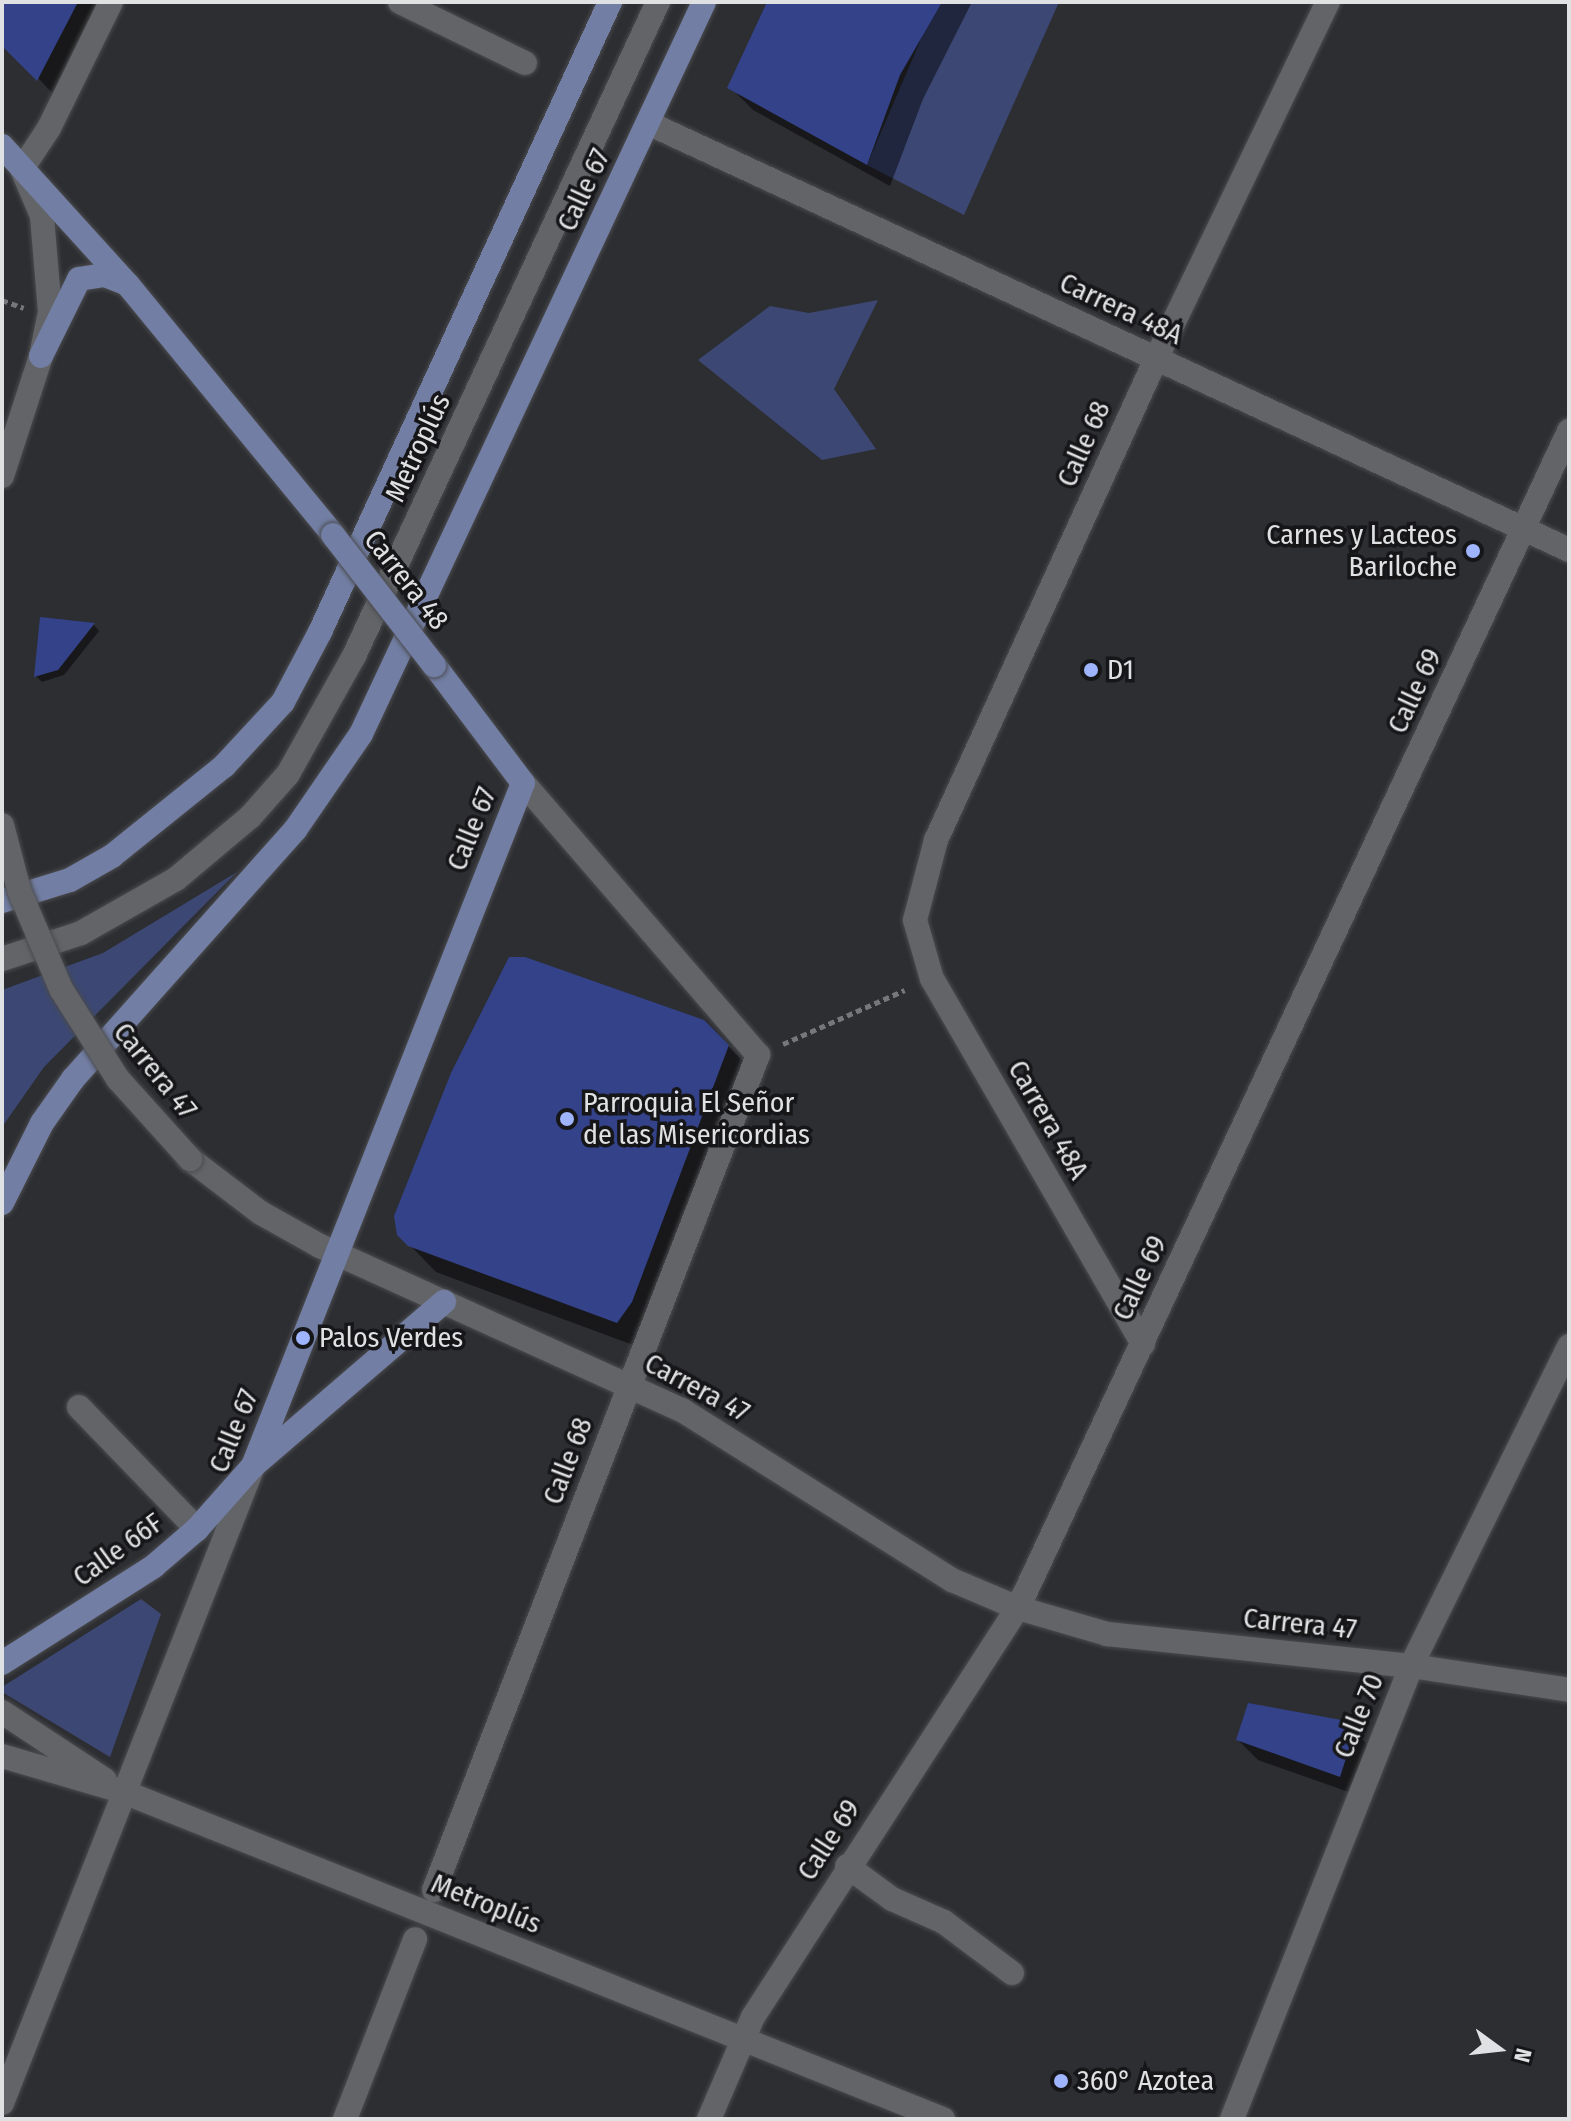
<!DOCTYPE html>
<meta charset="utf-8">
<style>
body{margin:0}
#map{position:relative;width:1571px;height:2121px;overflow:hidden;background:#2d2e32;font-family:"Fira Sans Condensed",sans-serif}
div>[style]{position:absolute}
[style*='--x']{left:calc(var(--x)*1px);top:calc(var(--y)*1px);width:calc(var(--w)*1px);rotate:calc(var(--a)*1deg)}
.green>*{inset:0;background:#3c4873}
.shadow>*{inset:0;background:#0007}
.building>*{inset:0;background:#334289}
.path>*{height:5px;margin-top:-2.5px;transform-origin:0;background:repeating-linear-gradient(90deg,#76777b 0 6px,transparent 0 10px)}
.roads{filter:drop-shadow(0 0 2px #4a4b4e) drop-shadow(0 0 2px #4a4b4e)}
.minor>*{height:24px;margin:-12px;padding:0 12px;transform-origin:12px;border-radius:12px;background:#626468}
.major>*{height:24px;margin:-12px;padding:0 12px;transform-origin:12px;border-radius:12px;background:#727ea3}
.bridges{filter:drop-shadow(0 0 2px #4a4b4e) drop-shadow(0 0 2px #4a4b4e)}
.minor-bridge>*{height:24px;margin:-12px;padding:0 12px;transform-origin:12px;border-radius:12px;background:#626468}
.major-bridge>*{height:24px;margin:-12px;padding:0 12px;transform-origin:12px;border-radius:12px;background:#727ea3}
.dots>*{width:22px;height:22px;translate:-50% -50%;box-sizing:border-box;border:4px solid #161618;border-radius:50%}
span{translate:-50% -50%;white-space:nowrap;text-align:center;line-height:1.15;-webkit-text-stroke:7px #161618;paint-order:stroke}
.street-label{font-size:28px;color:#e0e1e3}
.poi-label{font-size:28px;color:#e0e1e3}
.right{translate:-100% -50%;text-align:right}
.left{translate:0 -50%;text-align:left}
.frame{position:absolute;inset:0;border:4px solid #e0e1e3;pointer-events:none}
.north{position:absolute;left:1459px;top:2009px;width:80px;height:80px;-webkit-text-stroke:6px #161618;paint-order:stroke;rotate:105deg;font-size:22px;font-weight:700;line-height:32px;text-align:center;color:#e0e1e3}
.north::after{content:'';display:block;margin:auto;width:28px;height:36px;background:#e0e1e3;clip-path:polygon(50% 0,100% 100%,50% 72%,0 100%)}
</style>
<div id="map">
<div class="green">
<i style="clip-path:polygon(937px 2px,1059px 2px,964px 215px,867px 165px)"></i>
<i style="clip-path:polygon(878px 300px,834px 389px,876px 449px,822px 460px,698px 360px,770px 306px,809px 313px)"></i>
<i style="clip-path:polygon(237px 872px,44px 1067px,2px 1127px,2px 990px,103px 953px)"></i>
<i style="clip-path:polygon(141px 1599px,161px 1614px,110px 1757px,2px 1692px,2px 1687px)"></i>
</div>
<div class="shadow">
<i style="clip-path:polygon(2px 2px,107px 2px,57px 98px,2px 40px)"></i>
<i style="clip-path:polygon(768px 2px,972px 2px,923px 99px,890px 186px,753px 110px,730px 87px)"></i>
<i style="clip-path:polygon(42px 619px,94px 625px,99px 631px,64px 675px,42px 682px,36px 676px)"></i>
<i style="clip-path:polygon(703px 1021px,755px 1073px,644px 1349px,436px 1272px,399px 1234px)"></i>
<i style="clip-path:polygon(1250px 1705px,1346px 1723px,1366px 1743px,1369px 1767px,1360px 1796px,1258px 1760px,1238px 1740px)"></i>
</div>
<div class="building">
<i style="clip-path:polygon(2px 2px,78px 2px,37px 81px,2px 46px)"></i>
<i style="clip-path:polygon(767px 2px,942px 2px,900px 75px,867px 165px,727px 88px)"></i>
<i style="clip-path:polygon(40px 617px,95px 623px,58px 670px,34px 677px)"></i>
<i style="clip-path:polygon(509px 957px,525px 957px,704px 1020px,729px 1045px,632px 1302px,617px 1323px,408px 1246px,397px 1235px,394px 1216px,451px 1073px)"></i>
<i style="clip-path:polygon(1248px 1703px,1347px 1721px,1350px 1746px,1340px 1777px,1236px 1740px)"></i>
</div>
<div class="path">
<i style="--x:2;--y:300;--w:23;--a:20"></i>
<i style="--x:783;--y:1044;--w:133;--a:-23.9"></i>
</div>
<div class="roads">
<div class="minor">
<i style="--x:400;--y:2;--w:139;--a:26"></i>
<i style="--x:648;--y:123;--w:1015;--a:24.87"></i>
<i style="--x:2;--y:476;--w:126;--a:-72"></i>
<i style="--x:41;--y:356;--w:45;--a:-78.4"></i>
<i style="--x:50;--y:312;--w:96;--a:-94.8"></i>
<i style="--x:42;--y:216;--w:51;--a:-113.1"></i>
<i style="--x:22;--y:169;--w:49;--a:-56.6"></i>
<i style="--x:49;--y:128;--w:140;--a:-63.8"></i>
<i style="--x:2;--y:959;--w:83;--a:-18.2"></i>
<i style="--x:81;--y:933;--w:109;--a:-29.6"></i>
<i style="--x:176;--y:879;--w:97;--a:-40"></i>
<i style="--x:250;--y:817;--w:57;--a:-48.5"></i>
<i style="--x:288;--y:774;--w:135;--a:-60.8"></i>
<i style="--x:354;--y:656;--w:721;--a:-65.07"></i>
<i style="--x:190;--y:1159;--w:89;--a:37.3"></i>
<i style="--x:261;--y:1213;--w:68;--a:29.2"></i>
<i style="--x:320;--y:1246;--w:397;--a:24.4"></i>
<i style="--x:682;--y:1410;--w:319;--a:32.2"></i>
<i style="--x:952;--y:1580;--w:72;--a:23"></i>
<i style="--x:1018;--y:1608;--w:93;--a:16.3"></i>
<i style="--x:1107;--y:1634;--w:306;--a:6"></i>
<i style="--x:1411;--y:1666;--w:160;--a:8.6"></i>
<i style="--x:1143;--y:1344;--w:422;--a:-120"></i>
<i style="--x:932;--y:979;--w:61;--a:-106.1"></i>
<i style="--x:915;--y:920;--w:83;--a:-75.3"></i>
<i style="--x:936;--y:840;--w:529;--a:-65.42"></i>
<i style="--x:1156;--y:359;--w:396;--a:-64.3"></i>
<i style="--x:79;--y:1407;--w:170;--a:46"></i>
<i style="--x:2;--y:1712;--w:123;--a:33.4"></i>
<i style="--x:2;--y:1756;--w:127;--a:16.4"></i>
<i style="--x:124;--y:1792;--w:882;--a:21.77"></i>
<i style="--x:847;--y:1866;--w:56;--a:36.3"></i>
<i style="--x:892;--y:1899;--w:57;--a:23.9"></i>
<i style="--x:944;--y:1922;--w:85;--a:36.9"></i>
<i style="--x:434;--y:1890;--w:896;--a:-68.79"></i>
<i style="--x:758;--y:1055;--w:359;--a:-130.8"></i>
<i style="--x:2;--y:2103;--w:682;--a:-68.48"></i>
<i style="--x:345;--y:2119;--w:193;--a:-68.7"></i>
<i style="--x:709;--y:2119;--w:111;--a:-66.7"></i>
<i style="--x:753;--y:2017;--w:487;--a:-57.1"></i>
<i style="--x:1018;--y:1608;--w:1300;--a:-64.91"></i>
<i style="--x:1232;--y:2119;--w:487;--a:-68.4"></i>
<i style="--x:1411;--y:1666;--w:357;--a:-63.7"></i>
</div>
<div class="major">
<i style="--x:2;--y:146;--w:188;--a:47.8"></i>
<i style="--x:128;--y:285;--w:323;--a:50.6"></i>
<i style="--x:41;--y:356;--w:86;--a:-63.7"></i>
<i style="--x:79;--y:279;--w:26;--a:-9"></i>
<i style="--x:105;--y:275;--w:22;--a:22"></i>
<i style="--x:2;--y:901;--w:71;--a:-17.2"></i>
<i style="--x:70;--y:880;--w:48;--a:-29.7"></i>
<i style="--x:112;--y:856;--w:144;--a:-38.8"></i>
<i style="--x:224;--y:766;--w:87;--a:-47.3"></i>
<i style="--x:283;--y:702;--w:79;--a:-62.1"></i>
<i style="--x:320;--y:632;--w:694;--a:-65.28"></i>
<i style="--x:2;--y:1203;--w:89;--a:-63.4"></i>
<i style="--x:42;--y:1123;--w:54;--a:-54.8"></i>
<i style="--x:73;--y:1079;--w:334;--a:-48.3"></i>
<i style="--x:295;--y:830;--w:116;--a:-55.5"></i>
<i style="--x:361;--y:734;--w:808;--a:-64.89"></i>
<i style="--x:253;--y:1466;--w:734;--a:-68.43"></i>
<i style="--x:523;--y:783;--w:148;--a:-127"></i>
<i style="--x:2;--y:1663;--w:180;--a:-32.5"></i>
<i style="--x:154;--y:1566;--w:57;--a:-40.7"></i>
<i style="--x:197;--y:1529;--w:84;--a:-48.4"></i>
<i style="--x:253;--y:1466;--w:252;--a:-40.7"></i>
</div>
</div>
<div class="bridges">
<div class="minor-bridge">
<i style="--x:2;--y:825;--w:67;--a:75.3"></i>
<i style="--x:19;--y:890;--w:108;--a:67"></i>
<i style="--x:61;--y:989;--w:107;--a:57.7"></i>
<i style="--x:118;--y:1079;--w:108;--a:48"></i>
</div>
<div class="major-bridge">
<i style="--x:333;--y:535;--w:165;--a:52.2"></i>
</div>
</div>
<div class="dots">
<i style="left:1473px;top:551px;background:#9eb4fd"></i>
<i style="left:1091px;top:670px;background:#9eb4fd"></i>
<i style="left:567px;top:1119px;background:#9eb4fd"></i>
<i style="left:303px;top:1338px;background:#9eb4fd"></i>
<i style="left:1061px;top:2081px;background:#9eb4fd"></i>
</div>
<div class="street-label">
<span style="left:584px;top:190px;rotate:-65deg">Calle 67</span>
<span style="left:1121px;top:309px;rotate:25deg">Carrera 48A</span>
<span style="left:1084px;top:444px;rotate:-66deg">Calle 68</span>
<span style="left:418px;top:448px;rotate:-65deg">Metroplús</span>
<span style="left:406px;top:580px;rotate:52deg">Carrera 48</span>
<span style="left:1415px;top:691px;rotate:-65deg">Calle 69</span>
<span style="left:472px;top:829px;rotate:-68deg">Calle 67</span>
<span style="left:155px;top:1071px;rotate:51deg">Carrera 47</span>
<span style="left:1048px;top:1120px;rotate:60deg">Carrera 48A</span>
<span style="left:1140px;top:1278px;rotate:-65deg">Calle 69</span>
<span style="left:697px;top:1388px;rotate:28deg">Carrera 47</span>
<span style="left:234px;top:1431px;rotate:-68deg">Calle 67</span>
<span style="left:568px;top:1461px;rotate:-69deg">Calle 68</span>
<span style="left:118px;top:1550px;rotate:-36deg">Calle 66F</span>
<span style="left:1300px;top:1624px;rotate:6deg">Carrera 47</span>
<span style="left:1359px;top:1716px;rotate:-68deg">Calle 70</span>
<span style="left:829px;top:1840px;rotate:-57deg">Calle 69</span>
<span style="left:486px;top:1904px;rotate:22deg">Metroplús</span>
</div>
<div class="poi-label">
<span class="right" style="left:1457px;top:551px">Carnes y Lacteos<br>Bariloche</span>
<span class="left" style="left:1107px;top:670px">D1</span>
<span class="left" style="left:583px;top:1119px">Parroquia El Señor<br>de las Misericordias</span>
<span class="left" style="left:319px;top:1338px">Palos Verdes</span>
<span class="left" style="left:1077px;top:2081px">360° Azotea</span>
</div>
<div class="frame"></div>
<div class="north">N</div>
</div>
